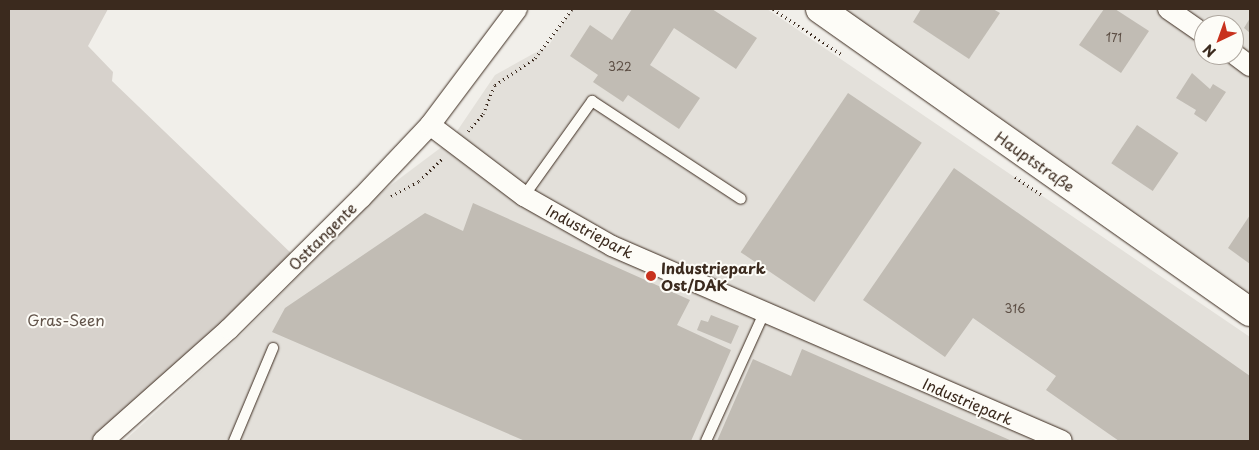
<!DOCTYPE html>
<meta charset="utf-8">
<style>
body{margin:0}
#map{position:relative;width:1259px;height:450px;overflow:hidden;background:#f1efea;font-family:"Playpen Sans",sans-serif}
div>[style]{position:absolute}
[style*='--x']{left:calc(var(--x)*1px);top:calc(var(--y)*1px);width:calc(var(--w)*1px);rotate:calc(var(--a)*1deg)}
.built>*{inset:0;background:#e3e0da}
.green>*{inset:0;background:#d7d2cc}
.building>*{inset:0;background:#c1bcb4;transform-origin:0 0}
.path>*{height:3px;margin-top:-1.5px;transform-origin:0;background:repeating-linear-gradient(90deg,#3b2a1e 0 1px,transparent 0 5px)}
.roads{filter:drop-shadow(0 0 1px #3b2a1e) drop-shadow(0 0 1px #3b2a1e)}
.lane>*{height:10px;margin:-5px;padding:0 5px;transform-origin:5px;border-radius:5px;background:#fdfcf7}
.street>*{height:20px;margin:-10px;padding:0 10px;transform-origin:10px;border-radius:10px;background:#fdfcf7}
.primary>*{height:28px;margin:-14px;padding:0 14px;transform-origin:14px;border-radius:14px;background:#fdfcf7}
.dots>*{width:14px;height:14px;translate:-50% -50%;box-sizing:border-box;border:2px solid #fdfcf7;border-radius:50%}
span{translate:-50% -50%;white-space:nowrap;text-align:center;line-height:1.15;-webkit-text-stroke:4px #fdfcf7;paint-order:stroke}
.number-label{font-size:12px;color:#5c4e44}
.number-label span{-webkit-text-stroke-width:0}
.street-label{font-size:15px;color:#3b2a1e}
.poi-label{font-size:15px;color:#3b2a1e;font-weight:700}
.left{translate:0 -50%;text-align:left}
.park-label{font-size:15px;color:#62544a}
.frame{position:absolute;inset:0;border:10px solid #3b2a1e;pointer-events:none}
.north{position:absolute;left:1194px;top:15px;width:50px;height:50px;box-sizing:border-box;background:#fdfcf7;border:1px solid #afa8a0;border-radius:50%;rotate:222deg;font-size:14px;font-weight:700;line-height:20px;text-align:center;color:#3b2a1e}
.north::after{content:'';display:block;margin:auto;width:18px;height:22px;background:#c8321e;clip-path:polygon(50% 0,100% 100%,50% 72%,0 100%)}
</style>
<div id="map">
<div class="built">
<i style="clip-path:polygon(572px 9px,767px 9px,1250px 337px,1250px 441px,124px 441px,242px 334px,375px 197px,451px 140px,495px 75px,549px 45px)"></i>
<i style="clip-path:polygon(evenodd,841px 9px,1250px 9px,1250px 299px,841px 9px,1204px 25px,1234px 25px,1234px 55px,1204px 55px,1204px 25px)"></i>
</div>
<div class="green">
<i style="clip-path:polygon(9px 9px,108px 9px,88px 46px,113px 72px,112px 81px,294px 256px,94px 441px,9px 441px)"></i>
</div>
<div class="building">
<i style="clip-path:polygon(632px 9px,712px 9px,757px 38px,736px 69px,674px 28px,650px 65px,700px 98px,679px 129px,628px 95px,623px 102px,593px 82px,598px 75px,570px 56px,590px 25px,612px 40px)"></i>
<i style="clip-path:polygon(921px 9px,993px 9px,1000px 13px,969px 59px,913px 22px)"></i>
<i style="clip-path:polygon(1104px 9px,1115px 9px,1149px 31px,1121px 73px,1079px 45px)"></i>
<i style="clip-path:polygon(1250px 18px,1250px 33px,1244px 28px)"></i>
<i style="clip-path:polygon(1192px 73px,1210px 89px,1213px 84px,1226px 92px,1206px 122px,1194px 114px,1196px 110px,1176px 98px)"></i>
<i style="left:848px;top:93px;width:89px;height:192px;rotate:34deg"></i>
<i style="left:1137px;top:125px;width:50px;height:46px;rotate:34deg"></i>
<i style="clip-path:polygon(954px 168px,1250px 376px,1250px 441px,1119px 441px,1046px 390px,1056px 376px,973px 318px,945px 357px,863px 300px)"></i>
<i style="clip-path:polygon(473px 203px,690px 300px,677px 325px,731px 350px,691px 441px,525px 441px,272px 332px,285px 308px,425px 213px,463px 231px)"></i>
<i style="clip-path:polygon(1250px 215px,1250px 264px,1228px 248px)"></i>
<i style="clip-path:polygon(711px 315px,739px 326px,731px 344px,697px 330px,701px 320px,708px 322px)"></i>
<i style="clip-path:polygon(802px 349px,1012px 441px,717px 441px,753px 359px,791px 376px)"></i>
</div>
<div class="path">
<i style="--x:773;--y:9;--w:82;--a:33.5"></i>
<i style="--x:468;--y:131;--w:23;--a:-49"></i>
<i style="--x:483;--y:114;--w:31;--a:-68"></i>
<i style="--x:495;--y:85;--w:48;--a:-34"></i>
<i style="--x:535;--y:58;--w:61;--a:-52.9"></i>
<i style="--x:1015;--y:177;--w:34;--a:34"></i>
<i style="--x:391;--y:196;--w:32;--a:-28"></i>
<i style="--x:419;--y:181;--w:33;--a:-44"></i>
</div>
<div class="roads">
<div class="lane">
<i style="--x:524;--y:196;--w:117;--a:-54.4"></i>
<i style="--x:592;--y:101;--w:178;--a:33.3"></i>
<i style="--x:234;--y:441;--w:101;--a:-67.2"></i>
<i style="--x:706;--y:441;--w:141;--a:-65.6"></i>
</div>
<div class="street">
<i style="--x:1168;--y:9;--w:44;--a:34.8"></i>
<i style="--x:1234;--y:54;--w:20;--a:37"></i>
<i style="--x:430;--y:125;--w:118;--a:37.1"></i>
<i style="--x:524;--y:196;--w:101;--a:29.6"></i>
<i style="--x:612;--y:246;--w:490;--a:23.4"></i>
<i style="--x:103;--y:441;--w:169;--a:-41.6"></i>
<i style="--x:229;--y:329;--w:186;--a:-44.8"></i>
<i style="--x:361;--y:198;--w:100;--a:-46.6"></i>
<i style="--x:430;--y:125;--w:145;--a:-53.1"></i>
</div>
<div class="primary">
<i style="--x:820;--y:9;--w:526;--a:35.17"></i>
</div>
</div>
<div class="dots">
<i style="left:651px;top:276px;background:#c8321e"></i>
</div>
<div class="number-label">
<span style="left:1114px;top:38px">171</span>
<span style="left:620px;top:67px">322</span>
<span style="left:1015px;top:309px">316</span>
</div>
<div class="street-label">
<span style="left:1035px;top:161px;rotate:35deg">Hauptstraße</span>
<span style="left:590px;top:231px;rotate:28deg">Industriepark</span>
<span style="left:322px;top:236px;rotate:-45deg">Osttangente</span>
<span style="left:968px;top:401px;rotate:23deg">Industriepark</span>
</div>
<div class="poi-label">
<span class="left" style="left:661px;top:276px">Industriepark<br>Ost/DAK</span>
</div>
<div class="park-label">
<span style="left:66px;top:320px">Gras-Seen</span>
</div>
<div class="frame"></div>
<div class="north">N</div>
</div>
